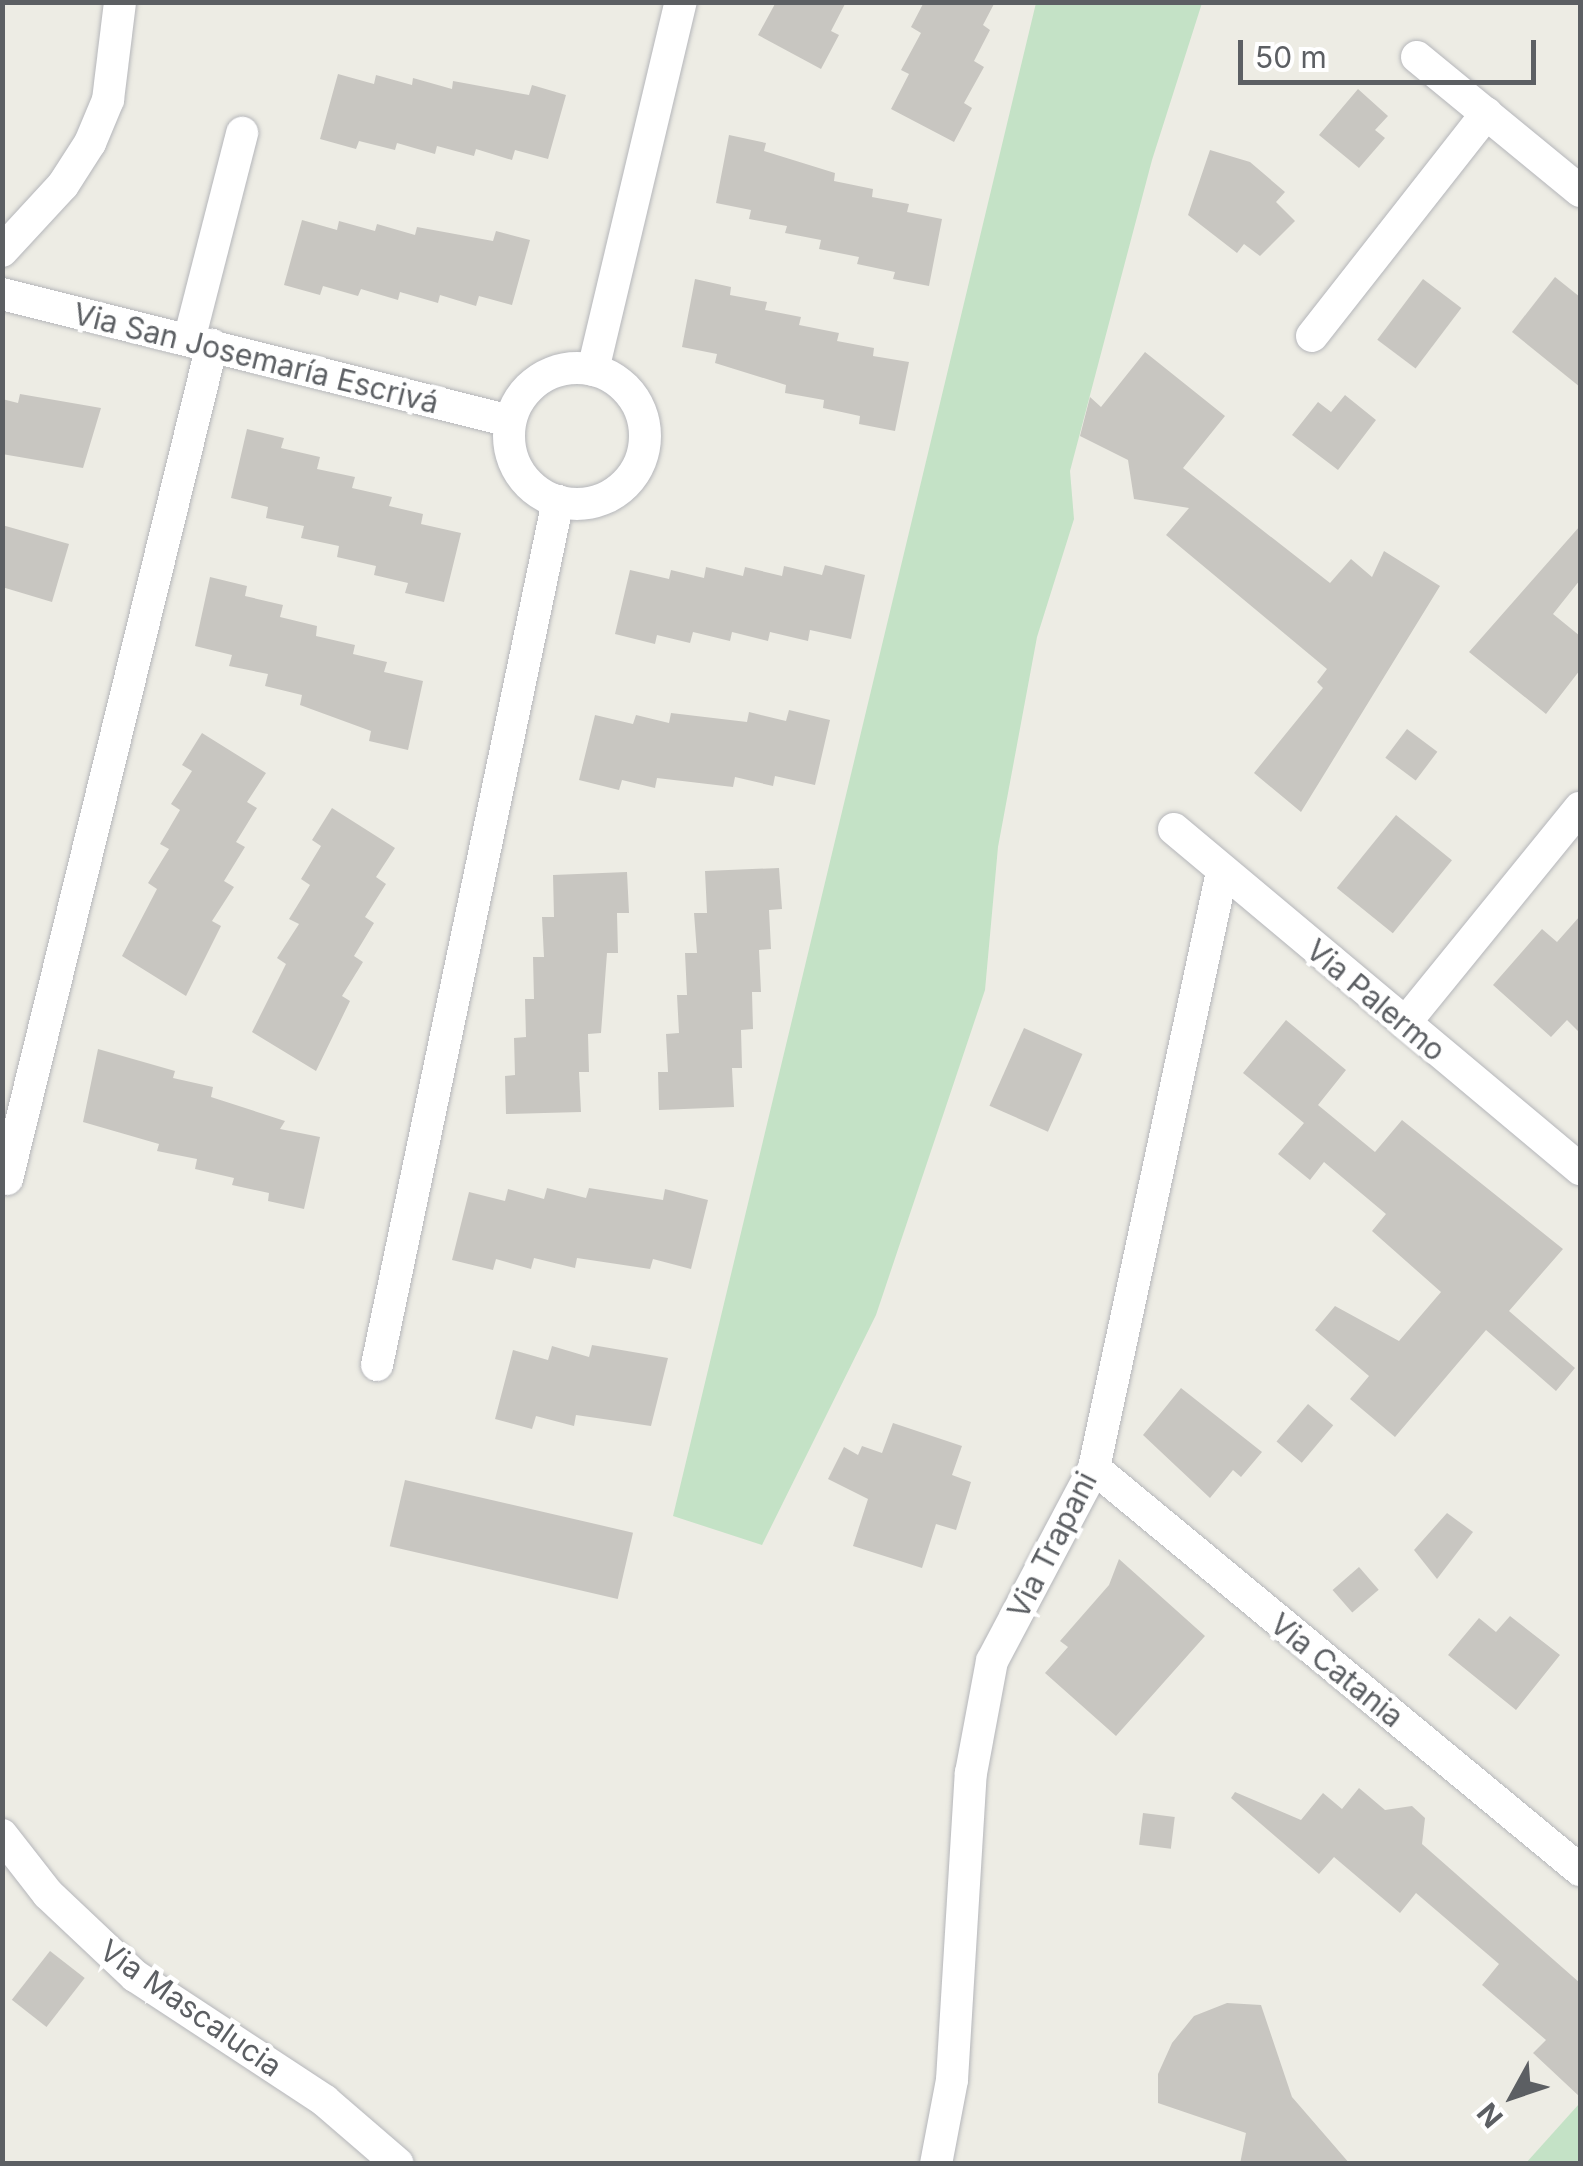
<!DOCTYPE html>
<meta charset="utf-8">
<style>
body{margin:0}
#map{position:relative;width:1583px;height:2166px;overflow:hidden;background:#edece4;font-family:Inter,sans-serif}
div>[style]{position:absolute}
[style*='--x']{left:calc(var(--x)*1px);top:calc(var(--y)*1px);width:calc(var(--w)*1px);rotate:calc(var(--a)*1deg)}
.green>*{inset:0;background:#c4e2c6}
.building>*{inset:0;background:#c8c6c1;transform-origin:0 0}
.roads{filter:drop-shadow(0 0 2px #b5b6ba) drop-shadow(0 0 2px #b5b6ba)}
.minor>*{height:32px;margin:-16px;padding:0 16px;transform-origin:16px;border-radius:16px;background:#fff}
.minor>.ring{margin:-16px;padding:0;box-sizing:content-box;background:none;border:32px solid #fff;border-radius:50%}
span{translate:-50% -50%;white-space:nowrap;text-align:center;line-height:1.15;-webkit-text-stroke:9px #fff;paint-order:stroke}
.street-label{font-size:30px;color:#5c5f63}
.frame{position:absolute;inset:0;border:5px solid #5c5f63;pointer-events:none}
.north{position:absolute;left:1463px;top:2046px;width:100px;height:100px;-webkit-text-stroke:8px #fff;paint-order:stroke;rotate:230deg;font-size:28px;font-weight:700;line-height:40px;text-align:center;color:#5c5f63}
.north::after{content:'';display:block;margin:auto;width:35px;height:45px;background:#5c5f63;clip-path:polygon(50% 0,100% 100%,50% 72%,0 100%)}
.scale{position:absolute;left:1238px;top:40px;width:298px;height:45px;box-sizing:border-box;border:5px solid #5c5f63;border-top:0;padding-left:12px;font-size:30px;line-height:35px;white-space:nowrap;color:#5c5f63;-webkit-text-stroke:8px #fff;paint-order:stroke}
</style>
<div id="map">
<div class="green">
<i style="clip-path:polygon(1036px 3px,1202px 3px,1152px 160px,1070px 471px,1074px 519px,1037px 637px,998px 847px,985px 990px,876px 1315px,762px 1545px,673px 1516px)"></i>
<i style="clip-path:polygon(1579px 2104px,1580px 2163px,1526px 2163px)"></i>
</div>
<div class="building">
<i style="clip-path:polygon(776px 2px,846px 2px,831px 31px,839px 35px,821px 69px,758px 35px)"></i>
<i style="clip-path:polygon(924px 2px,995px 2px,983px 25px,990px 30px,974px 61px,984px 67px,964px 103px,972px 108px,954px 142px,891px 109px,909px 74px,901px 70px,921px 33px,911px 27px)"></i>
<i style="clip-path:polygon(338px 74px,374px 84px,376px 75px,412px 85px,413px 78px,452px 89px,453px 81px,529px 95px,532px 85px,566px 95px,548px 159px,515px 150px,512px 160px,476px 149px,474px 156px,437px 146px,435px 154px,397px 143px,395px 150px,359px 141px,356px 149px,320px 139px)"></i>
<i style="clip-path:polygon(1358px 89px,1388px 116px,1375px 130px,1385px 138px,1359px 168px,1319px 135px)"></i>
<i style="clip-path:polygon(729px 135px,766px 143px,764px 151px,835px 173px,834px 181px,873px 189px,872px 197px,909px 204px,907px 212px,942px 219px,929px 286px,893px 279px,895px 272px,857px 264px,859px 257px,819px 249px,821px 240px,785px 233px,787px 226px,749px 219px,751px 210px,716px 203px)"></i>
<i style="clip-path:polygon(1210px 150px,1250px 162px,1285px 192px,1276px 202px,1295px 221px,1260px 256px,1244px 244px,1237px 253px,1188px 215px)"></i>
<i style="clip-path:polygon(302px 220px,337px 230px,339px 221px,375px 231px,377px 224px,415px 235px,417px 227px,493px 241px,496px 231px,530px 240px,512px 305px,479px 296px,476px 306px,440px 295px,438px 303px,400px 292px,398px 300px,361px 289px,358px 296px,323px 286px,320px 295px,284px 285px)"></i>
<i style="clip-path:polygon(1555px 277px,1580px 297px,1580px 387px,1512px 332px)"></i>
<i style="clip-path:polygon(695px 279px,731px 287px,730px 295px,767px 302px,765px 310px,801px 317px,799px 325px,839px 333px,837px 341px,874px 348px,873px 356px,909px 362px,895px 431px,859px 424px,860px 416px,823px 408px,824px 400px,785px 393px,786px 385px,715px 363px,717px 354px,682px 347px)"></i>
<i style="left:1423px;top:279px;width:48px;height:76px;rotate:37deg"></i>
<i style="clip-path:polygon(1145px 352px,1225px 416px,1183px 468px,1330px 583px,1351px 559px,1372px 577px,1384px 551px,1440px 586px,1301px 812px,1254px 773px,1323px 688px,1317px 682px,1327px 669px,1166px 535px,1189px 508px,1134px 499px,1128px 460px,1080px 436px,1090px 397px,1101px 407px)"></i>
<i style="clip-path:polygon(20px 394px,101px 408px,83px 468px,2px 454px,2px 399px,18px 403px)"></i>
<i style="clip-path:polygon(1345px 395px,1376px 420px,1338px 470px,1292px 435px,1318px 402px,1331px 412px)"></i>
<i style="clip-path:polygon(247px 429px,284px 438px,281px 448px,320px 457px,317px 469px,355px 477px,352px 488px,392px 497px,389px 506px,423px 514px,421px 524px,461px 533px,444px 602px,405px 593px,408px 583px,374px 575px,376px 566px,337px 557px,339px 546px,301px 538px,304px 526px,266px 518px,268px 507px,231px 498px)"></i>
<i style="clip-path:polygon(2px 525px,69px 544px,52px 602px,2px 587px)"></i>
<i style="clip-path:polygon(1580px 526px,1580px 580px,1553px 614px,1580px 636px,1580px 670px,1546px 714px,1469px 652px)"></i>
<i style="clip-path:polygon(825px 565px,865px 575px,851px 639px,810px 630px,808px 641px,770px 632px,768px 641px,732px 632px,730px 641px,693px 632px,690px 643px,657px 635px,655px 644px,615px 634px,630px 570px,669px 579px,671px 570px,704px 578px,706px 567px,743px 576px,745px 567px,782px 576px,784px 566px,822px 575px)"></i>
<i style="clip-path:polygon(210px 577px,247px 586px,245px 596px,283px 605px,280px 617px,317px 626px,316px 636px,355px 645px,353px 654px,387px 662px,384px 672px,423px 681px,408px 750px,369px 741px,371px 731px,300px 705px,302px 695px,265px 686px,268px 674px,229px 666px,232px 655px,195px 646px)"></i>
<i style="clip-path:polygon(789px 710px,830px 720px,815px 785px,775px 776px,773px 786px,735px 777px,733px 787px,657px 778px,655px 788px,622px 780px,619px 790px,579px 780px,595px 715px,633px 724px,636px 715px,669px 723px,671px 713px,747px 722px,749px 712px,786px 721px)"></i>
<i style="left:1407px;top:729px;width:38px;height:36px;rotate:37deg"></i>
<i style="clip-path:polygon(202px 733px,266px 773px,247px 802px,257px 808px,236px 842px,245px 847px,224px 881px,234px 887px,212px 921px,221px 926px,186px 996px,122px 956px,157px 889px,148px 883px,169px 849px,160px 844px,180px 810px,171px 804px,192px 771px,182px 765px)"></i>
<i style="clip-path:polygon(332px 808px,395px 848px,376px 877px,386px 884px,365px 917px,374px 923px,354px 956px,363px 962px,342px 996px,350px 1001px,316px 1071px,252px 1032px,286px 964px,277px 958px,299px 924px,289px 919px,310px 885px,301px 879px,321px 846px,312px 840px)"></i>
<i style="left:1396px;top:815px;width:72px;height:94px;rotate:39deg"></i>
<i style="clip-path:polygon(779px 868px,782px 909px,769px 910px,771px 949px,759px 950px,761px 992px,752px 992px,753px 1029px,741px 1030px,742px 1068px,732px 1068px,734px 1107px,659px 1110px,658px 1072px,668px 1072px,666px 1034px,679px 1033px,677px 995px,687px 995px,685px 953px,697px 953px,694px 913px,707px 913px,705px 871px)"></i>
<i style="clip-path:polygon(627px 872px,629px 913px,617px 913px,618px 953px,607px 953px,601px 1033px,588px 1034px,589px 1072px,579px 1072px,581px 1112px,506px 1114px,505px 1076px,515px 1075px,514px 1038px,526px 1037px,525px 999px,534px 999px,533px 957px,544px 957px,542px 917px,554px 917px,553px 875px)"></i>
<i style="clip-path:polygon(1580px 916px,1580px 1033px,1567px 1020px,1551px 1037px,1493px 985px,1542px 929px,1557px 942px)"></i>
<i style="clip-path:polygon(1286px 1020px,1346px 1070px,1318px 1105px,1375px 1152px,1402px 1120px,1563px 1249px,1509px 1311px,1575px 1368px,1556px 1391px,1486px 1330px,1395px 1437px,1350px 1399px,1369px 1376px,1315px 1330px,1335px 1306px,1399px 1341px,1441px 1292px,1372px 1231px,1386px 1214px,1324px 1162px,1310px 1180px,1278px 1154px,1304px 1123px,1243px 1073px)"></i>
<i style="left:1024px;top:1028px;width:64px;height:85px;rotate:24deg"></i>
<i style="clip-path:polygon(98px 1049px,175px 1071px,173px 1078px,213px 1087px,211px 1097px,285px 1121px,280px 1129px,320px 1137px,304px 1209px,268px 1201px,269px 1193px,232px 1185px,234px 1178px,195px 1169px,197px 1159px,157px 1151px,159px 1144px,83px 1122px)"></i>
<i style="clip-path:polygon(547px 1188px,586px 1198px,589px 1188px,663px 1200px,665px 1189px,708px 1200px,691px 1269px,653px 1259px,650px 1269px,577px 1258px,575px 1268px,534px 1258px,531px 1269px,496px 1259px,493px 1270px,452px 1260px,469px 1192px,505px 1201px,508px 1189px,544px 1199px)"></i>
<i style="clip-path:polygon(592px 1345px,668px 1358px,651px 1426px,576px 1415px,574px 1426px,536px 1416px,532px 1429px,495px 1419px,513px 1350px,548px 1360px,552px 1346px,589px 1357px)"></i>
<i style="clip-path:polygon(1181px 1388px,1262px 1452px,1241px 1477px,1233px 1470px,1210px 1498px,1143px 1435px)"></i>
<i style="left:1308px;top:1404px;width:33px;height:49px;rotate:40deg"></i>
<i style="clip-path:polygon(893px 1423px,962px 1446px,952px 1475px,971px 1482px,956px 1530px,936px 1524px,922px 1568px,853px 1546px,868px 1499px,828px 1479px,844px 1447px,858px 1455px,862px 1446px,882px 1453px)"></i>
<i style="left:405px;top:1480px;width:234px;height:68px;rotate:13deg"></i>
<i style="clip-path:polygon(1447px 1513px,1473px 1532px,1437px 1579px,1414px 1550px)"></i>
<i style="clip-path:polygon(1119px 1559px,1205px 1636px,1116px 1736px,1045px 1673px,1068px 1647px,1060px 1641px,1109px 1585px)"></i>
<i style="left:1359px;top:1567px;width:30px;height:35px;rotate:49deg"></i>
<i style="clip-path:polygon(1510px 1616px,1560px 1655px,1516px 1710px,1448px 1655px,1479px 1618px,1496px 1632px)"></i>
<i style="clip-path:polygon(1359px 1788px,1385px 1810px,1412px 1806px,1425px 1818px,1422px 1844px,1580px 1983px,1580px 2097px,1533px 2053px,1546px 2040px,1482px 1985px,1499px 1964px,1416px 1893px,1400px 1913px,1334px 1857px,1319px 1874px,1231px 1798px,1235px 1792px,1301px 1820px,1323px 1793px,1342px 1809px)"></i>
<i style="left:1143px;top:1813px;width:32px;height:32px;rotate:7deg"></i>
<i style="left:50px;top:1951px;width:44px;height:62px;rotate:38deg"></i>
<i style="clip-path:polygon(1227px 2003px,1261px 2005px,1292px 2097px,1350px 2164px,1240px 2164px,1246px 2133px,1158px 2103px,1158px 2074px,1172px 2043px,1194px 2016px)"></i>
</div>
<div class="roads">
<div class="minor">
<i style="--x:1417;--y:57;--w:211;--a:39.4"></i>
<i style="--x:2;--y:251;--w:90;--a:-47.3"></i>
<i style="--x:63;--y:185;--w:50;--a:-57.3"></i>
<i style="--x:90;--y:143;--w:47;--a:-67.3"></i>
<i style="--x:108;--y:100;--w:99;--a:-83"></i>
<i style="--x:2;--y:294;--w:524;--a:14.04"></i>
<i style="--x:1312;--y:336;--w:283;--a:-51.9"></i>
<i style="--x:189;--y:340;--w:214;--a:-75.6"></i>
<i class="ring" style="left:509px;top:368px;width:104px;height:104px"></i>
<i style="--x:593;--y:370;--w:378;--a:-76.6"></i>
<i style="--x:1174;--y:829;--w:530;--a:39.94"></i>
<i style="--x:1405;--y:1023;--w:277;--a:-50.9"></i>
<i style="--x:7;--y:1179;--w:859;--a:-76.19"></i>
<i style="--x:377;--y:1365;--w:883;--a:-78.17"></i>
<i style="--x:1094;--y:1468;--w:631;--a:39.6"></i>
<i style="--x:2;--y:1835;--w:75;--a:52.1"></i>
<i style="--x:48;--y:1894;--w:120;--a:43.3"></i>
<i style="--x:135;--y:1976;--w:227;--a:33.3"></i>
<i style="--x:325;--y:2101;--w:96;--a:40.8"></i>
<i style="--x:936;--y:2164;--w:86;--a:-79.2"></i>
<i style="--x:952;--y:2080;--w:308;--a:-86.5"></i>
<i style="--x:971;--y:1773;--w:114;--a:-79.4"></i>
<i style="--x:992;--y:1661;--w:218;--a:-62.1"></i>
<i style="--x:1094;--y:1468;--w:610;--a:-77.88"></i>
</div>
</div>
<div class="street-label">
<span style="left:256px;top:358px;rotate:14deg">Via San Josemaría Escrivá</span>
<span style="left:1376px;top:1000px;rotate:40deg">Via Palermo</span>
<span style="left:1052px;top:1545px;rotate:-63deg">Via Trapani</span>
<span style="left:1337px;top:1670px;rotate:39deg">Via Catania</span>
<span style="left:191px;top:2008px;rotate:35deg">Via Mascalucia</span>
</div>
<div class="frame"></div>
<div class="north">N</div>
<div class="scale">50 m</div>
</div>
